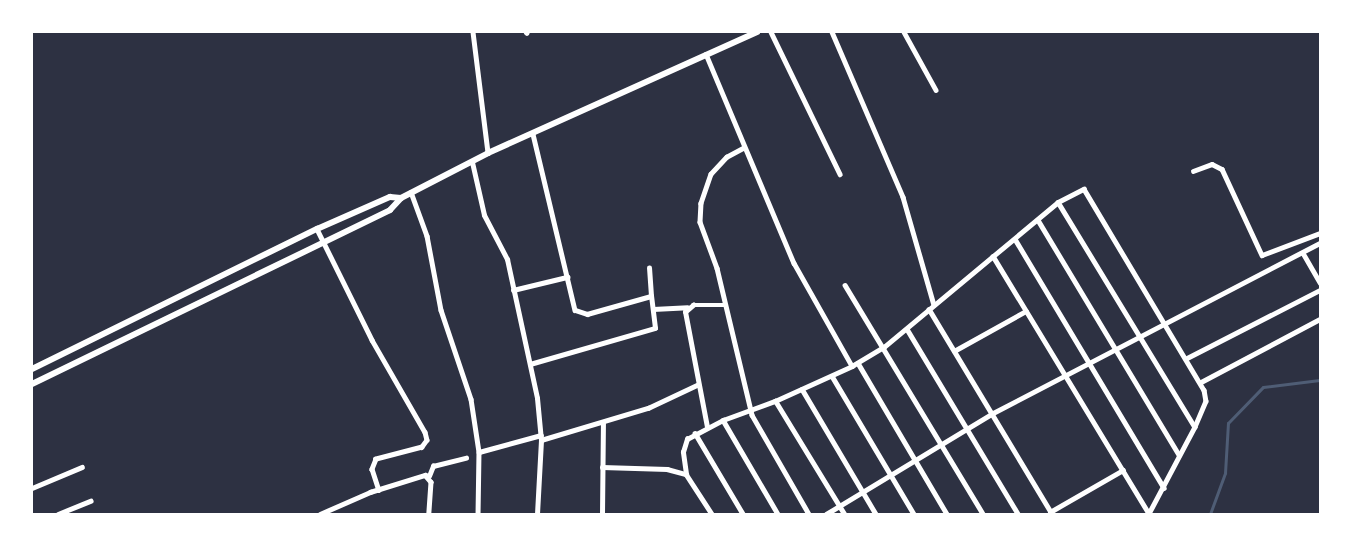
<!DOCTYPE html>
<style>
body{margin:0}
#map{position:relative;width:1352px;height:546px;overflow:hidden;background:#2d3142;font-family:"Titillium Web",sans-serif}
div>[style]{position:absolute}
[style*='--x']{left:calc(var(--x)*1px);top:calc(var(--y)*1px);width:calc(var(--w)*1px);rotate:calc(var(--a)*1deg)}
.stream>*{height:3px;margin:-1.5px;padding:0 1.5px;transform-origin:1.5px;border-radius:1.5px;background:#4f5d75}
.minor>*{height:4.5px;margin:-2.25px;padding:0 2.25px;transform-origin:2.25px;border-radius:2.25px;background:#fff}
.tertiary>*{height:5px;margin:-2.5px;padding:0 2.5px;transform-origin:2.5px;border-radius:2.5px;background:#fff}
.secondary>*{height:6px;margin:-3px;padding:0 3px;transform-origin:3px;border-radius:3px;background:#fff}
span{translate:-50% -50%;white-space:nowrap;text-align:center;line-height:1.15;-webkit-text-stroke:4.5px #fff;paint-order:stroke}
.frame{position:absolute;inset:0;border:33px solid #fff;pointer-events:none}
</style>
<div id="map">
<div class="stream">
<i style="--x:1210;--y:514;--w:44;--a:-69.9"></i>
<i style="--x:1225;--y:473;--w:50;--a:-86.6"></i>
<i style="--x:1228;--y:423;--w:50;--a:-45.8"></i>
<i style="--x:1263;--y:387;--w:57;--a:-7"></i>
</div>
<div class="minor">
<i style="--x:473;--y:32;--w:122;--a:82.9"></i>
<i style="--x:526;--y:32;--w:1;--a:45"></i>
<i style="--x:771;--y:32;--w:158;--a:64.1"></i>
<i style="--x:832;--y:32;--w:180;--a:66.7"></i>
<i style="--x:903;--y:197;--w:112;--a:74"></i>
<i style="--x:904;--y:32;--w:66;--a:61.1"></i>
<i style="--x:706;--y:54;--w:227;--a:67.2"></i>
<i style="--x:794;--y:263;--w:118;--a:60.6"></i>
<i style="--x:533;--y:134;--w:181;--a:76.6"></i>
<i style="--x:575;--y:310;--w:13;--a:18"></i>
<i style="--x:587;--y:314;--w:66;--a:-15.7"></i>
<i style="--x:651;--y:296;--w:28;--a:-94"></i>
<i style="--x:744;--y:148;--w:19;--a:152"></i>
<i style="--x:727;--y:157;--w:23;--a:133"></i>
<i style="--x:711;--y:174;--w:31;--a:109"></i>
<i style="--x:701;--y:203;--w:19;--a:93"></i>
<i style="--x:700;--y:222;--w:49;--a:69.7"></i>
<i style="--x:717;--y:268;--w:151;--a:76.6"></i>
<i style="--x:752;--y:415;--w:114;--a:60.1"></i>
<i style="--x:1193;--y:171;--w:20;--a:-20"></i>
<i style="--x:1212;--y:164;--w:11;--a:27"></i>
<i style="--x:1222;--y:169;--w:95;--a:65.1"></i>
<i style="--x:1262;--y:255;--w:62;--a:-20.8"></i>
<i style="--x:411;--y:192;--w:47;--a:70"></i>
<i style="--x:427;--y:236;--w:75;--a:79.3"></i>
<i style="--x:441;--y:310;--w:94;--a:71.4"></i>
<i style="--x:471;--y:399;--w:54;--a:81.4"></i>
<i style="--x:479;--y:452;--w:62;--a:90.9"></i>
<i style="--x:1058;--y:202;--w:263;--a:58.7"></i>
<i style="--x:1038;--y:220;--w:274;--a:59"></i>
<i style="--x:317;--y:229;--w:124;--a:63.6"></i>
<i style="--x:372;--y:340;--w:106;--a:60.1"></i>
<i style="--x:425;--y:432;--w:8;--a:76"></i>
<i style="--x:427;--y:440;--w:9;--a:126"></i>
<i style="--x:422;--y:447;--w:48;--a:165.4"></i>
<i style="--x:376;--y:459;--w:11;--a:112"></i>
<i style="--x:372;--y:469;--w:22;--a:72"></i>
<i style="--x:1015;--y:239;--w:290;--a:59.1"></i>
<i style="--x:1303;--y:253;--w:34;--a:60"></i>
<i style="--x:993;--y:256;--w:301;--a:58.8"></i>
<i style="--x:845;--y:285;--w:267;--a:58.9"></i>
<i style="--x:513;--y:290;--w:56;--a:-13.5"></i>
<i style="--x:653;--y:309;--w:34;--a:-3"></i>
<i style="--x:929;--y:309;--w:239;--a:59"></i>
<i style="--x:907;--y:329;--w:216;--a:59"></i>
<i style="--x:954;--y:351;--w:82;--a:-29.1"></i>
<i style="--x:1187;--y:358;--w:149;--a:-27.1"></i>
<i style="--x:858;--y:363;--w:175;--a:59.5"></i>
<i style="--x:530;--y:364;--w:130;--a:-16.1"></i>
<i style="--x:655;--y:328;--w:32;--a:-97"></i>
<i style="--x:832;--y:376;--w:161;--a:59.3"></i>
<i style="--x:1201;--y:382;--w:135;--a:-27.9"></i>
<i style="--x:802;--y:389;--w:145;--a:59.4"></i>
<i style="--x:723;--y:420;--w:109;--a:59.7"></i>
<i style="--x:707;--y:427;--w:117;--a:-100.8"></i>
<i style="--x:685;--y:312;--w:11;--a:-41"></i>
<i style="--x:693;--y:305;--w:32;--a:0"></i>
<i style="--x:695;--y:433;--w:94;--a:59.3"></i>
<i style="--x:541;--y:440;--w:112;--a:-16.7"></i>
<i style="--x:648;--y:408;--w:54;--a:-25.1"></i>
<i style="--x:479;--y:452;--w:64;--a:-15.3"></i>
<i style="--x:602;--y:467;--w:65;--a:1.8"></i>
<i style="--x:667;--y:469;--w:20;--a:15"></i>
<i style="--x:686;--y:474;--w:48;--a:57"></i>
<i style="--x:686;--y:474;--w:22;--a:-98"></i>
<i style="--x:683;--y:452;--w:14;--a:-73"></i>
<i style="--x:687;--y:439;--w:41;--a:-27.8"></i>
<i style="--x:723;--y:420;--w:55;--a:-20.1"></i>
<i style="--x:429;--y:476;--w:11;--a:-68"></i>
<i style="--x:433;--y:466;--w:34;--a:-14"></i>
<i style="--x:32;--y:488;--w:54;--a:-22.8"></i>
<i style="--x:1050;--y:512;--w:84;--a:-29.9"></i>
<i style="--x:58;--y:514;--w:35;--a:-22"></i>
<i style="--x:320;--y:514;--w:55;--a:-23.7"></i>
<i style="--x:370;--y:492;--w:58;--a:-17.2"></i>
<i style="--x:425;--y:475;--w:9;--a:49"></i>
<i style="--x:431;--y:482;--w:32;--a:94"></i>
<i style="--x:602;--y:514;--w:90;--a:-89.4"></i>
<i style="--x:844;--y:514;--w:132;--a:-121.4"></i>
<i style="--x:775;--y:401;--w:85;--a:-24.4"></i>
<i style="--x:852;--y:366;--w:37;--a:-31"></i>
<i style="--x:884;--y:347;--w:226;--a:-39.8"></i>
<i style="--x:1058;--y:202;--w:29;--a:-27"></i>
<i style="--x:1084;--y:189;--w:234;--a:59.2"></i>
<i style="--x:1204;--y:390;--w:11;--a:80"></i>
<i style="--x:1206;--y:401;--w:28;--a:113"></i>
<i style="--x:1195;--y:427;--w:98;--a:117.9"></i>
</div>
<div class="tertiary">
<i style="--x:472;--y:162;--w:54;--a:77.2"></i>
<i style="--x:484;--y:215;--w:50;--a:62.4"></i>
<i style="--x:507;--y:259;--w:142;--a:77.8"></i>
<i style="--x:537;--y:398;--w:42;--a:84.6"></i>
<i style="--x:541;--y:440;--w:74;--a:93.1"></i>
<i style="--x:826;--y:514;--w:193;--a:-31.2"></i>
<i style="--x:991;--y:414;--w:371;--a:-27.5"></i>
</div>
<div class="secondary">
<i style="--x:32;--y:369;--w:318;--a:-26.2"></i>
<i style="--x:317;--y:229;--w:80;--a:-23.7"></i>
<i style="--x:390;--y:197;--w:11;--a:5"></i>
<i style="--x:32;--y:384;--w:398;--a:-25.9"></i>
<i style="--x:390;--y:210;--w:16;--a:-47"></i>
<i style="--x:401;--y:198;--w:98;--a:-27.3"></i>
<i style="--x:488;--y:153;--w:295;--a:-24.2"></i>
</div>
<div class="frame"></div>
</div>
